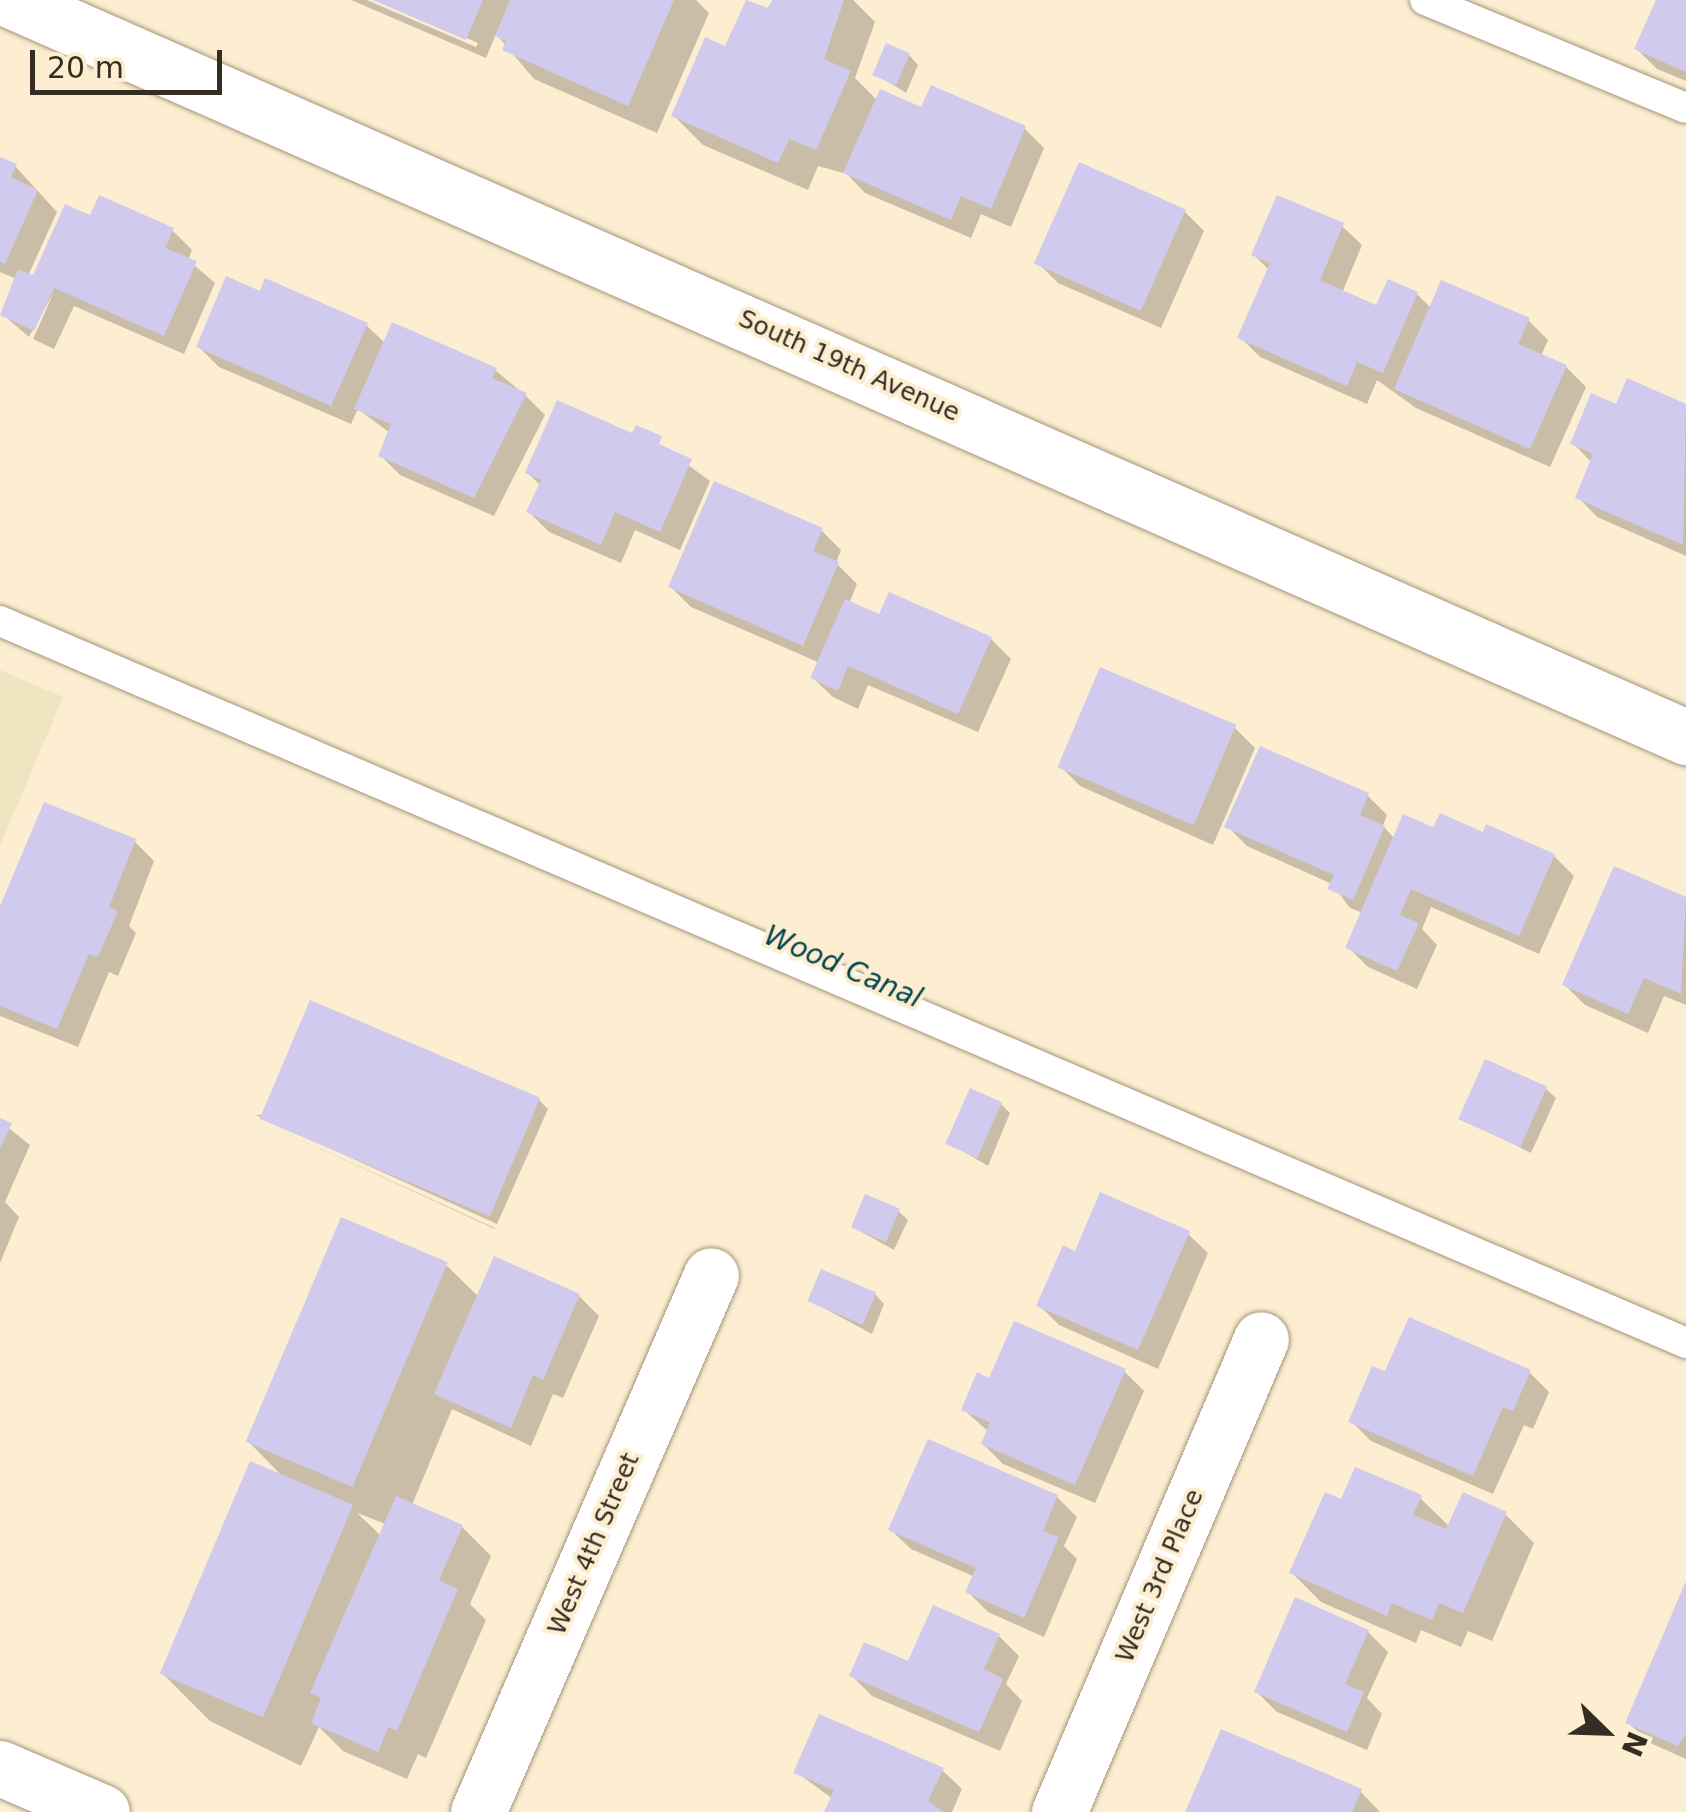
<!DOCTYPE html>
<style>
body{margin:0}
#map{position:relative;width:1686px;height:1812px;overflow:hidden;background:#fdedd1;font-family:"DejaVu Sans",sans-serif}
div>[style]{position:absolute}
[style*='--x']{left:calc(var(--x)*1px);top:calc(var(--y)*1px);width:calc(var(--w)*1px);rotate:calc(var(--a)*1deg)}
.sand>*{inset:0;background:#efe5c0}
.shadow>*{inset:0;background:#0003}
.building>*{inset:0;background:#d0cbee;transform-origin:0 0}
.roads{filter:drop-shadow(0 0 2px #a3957a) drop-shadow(0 0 2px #a3957a)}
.lane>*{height:30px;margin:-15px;padding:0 15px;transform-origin:15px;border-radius:15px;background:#fff}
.street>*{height:55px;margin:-27.5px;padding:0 27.5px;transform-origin:27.5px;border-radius:27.5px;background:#fff}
span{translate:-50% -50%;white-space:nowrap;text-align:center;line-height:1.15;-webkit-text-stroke:8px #fdedd1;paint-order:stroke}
.street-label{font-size:25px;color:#332d22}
.water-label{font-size:28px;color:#00454c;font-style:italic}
.north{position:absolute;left:1556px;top:1682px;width:100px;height:100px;-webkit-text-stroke:8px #fdedd1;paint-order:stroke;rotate:113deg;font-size:28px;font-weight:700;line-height:40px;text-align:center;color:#332d22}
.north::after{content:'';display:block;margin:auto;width:35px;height:45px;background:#332d22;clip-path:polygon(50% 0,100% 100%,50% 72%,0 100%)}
.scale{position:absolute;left:30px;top:50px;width:192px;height:45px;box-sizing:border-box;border:5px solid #332d22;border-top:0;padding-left:12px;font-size:30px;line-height:35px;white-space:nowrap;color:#332d22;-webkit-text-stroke:8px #fdedd1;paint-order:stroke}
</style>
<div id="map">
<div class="sand">
<i style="clip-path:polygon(0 670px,63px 697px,0 846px)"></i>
</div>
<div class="shadow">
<i style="clip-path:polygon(351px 0,367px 0,476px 47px,478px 43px,379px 0,696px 0,709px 13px,657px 133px,534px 79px,496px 34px,486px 58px)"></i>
<i style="clip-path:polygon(774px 0,853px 0,875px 22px,855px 78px,877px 100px,1024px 128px,1044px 148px,1011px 227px,981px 214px,971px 238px,865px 193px,847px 174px,818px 166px,808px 190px,703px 145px,674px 116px)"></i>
<i style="clip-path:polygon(1658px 0,1686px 0,1686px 81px,1657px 69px,1637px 49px)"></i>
<i style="clip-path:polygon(909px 55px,918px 65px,906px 93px,876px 74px)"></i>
<i style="clip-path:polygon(0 159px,15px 166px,57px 212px,28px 276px,35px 279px,92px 218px,172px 230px,192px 250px,188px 260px,215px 283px,184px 354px,74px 306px,54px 349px,33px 339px,54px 292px,29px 337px,2px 314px,17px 279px,0 272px)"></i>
<i style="clip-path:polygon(1184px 211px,1204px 231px,1161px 328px,1058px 283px,1038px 263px)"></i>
<i style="clip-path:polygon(1342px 226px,1362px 245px,1342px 293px,1378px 309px,1417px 294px,1431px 308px,1528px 320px,1548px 340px,1541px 356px,1566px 367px,1586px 387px,1550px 467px,1416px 408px,1377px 380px,1367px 404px,1260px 357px,1240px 337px,1269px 270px,1254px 255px)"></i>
<i style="clip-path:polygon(261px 294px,366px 325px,386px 344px,495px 370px,525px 395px,545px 415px,494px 516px,400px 475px,380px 455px,390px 433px,358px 409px,351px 424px,219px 367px,199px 347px)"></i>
<i style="clip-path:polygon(1628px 381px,1686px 407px,1686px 556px,1597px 517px,1578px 497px,1592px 463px,1573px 443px,1617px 407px)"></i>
<i style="clip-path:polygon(637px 428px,710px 481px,680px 550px,635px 530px,621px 563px,549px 532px,529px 512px,541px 486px,528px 473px,633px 436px)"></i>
<i style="clip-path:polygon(821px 530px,841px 550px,836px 563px,857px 584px,849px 604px,881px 617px,991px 639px,1011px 659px,978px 732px,868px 685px,858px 709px,833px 697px,813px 678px,820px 663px,691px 607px,671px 587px)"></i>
<i style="clip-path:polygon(1235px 728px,1255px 748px,1213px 845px,1080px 786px,1060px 766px)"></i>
<i style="clip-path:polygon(1367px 795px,1387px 815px,1383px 826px,1395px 839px,1434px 830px,1554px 856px,1574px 876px,1539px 954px,1431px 907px,1422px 929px,1437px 945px,1417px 989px,1368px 967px,1348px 947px,1363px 913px,1350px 908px,1332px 884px,1247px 846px,1227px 826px)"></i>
<i style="clip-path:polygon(134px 841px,154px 861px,129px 926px,136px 933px,118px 976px,109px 972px,78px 1047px,0 1016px,0 912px)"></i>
<i style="clip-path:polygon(1616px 869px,1686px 899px,1686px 1005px,1664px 996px,1648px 1033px,1585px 1005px,1565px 985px)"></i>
<i style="clip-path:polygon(1546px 1089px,1556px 1098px,1531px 1153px,1461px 1118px)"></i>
<i style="clip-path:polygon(539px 1100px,548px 1109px,497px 1224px,256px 1115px)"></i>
<i style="clip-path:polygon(1001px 1104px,1010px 1113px,988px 1166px,949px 1143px)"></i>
<i style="clip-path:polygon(0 1121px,30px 1145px,5px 1202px,19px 1217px,0 1263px)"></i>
<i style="clip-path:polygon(264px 1123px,495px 1228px,495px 1229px)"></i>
<i style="clip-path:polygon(898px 1211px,908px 1220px,894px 1250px,853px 1227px)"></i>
<i style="clip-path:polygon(1188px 1234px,1208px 1253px,1158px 1369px,1059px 1325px,1039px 1305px,1077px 1254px)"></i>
<i style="clip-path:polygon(evenodd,446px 1265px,479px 1297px,579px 1296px,599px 1316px,563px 1398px,553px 1394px,531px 1446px,452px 1409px,412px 1505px,462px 1527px,491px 1556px,470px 1604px,486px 1620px,426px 1758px,418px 1754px,407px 1779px,343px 1751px,319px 1727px,301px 1766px,210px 1721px,163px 1674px,285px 1479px,247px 1440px,446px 1265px,357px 1513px,386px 1524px,381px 1536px,372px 1527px,357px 1513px)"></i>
<i style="clip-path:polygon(875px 1294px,884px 1304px,872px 1334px,809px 1300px)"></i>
<i style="clip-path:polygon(1124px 1371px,1144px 1391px,1095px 1503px,1003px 1464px,983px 1444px,989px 1432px,964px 1410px,990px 1381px)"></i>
<i style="clip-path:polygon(1529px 1372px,1549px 1392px,1533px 1429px,1524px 1425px,1493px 1494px,1371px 1441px,1351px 1421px,1386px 1375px)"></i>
<i style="clip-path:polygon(1057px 1497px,1077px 1517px,1064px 1546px,1077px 1559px,1044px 1637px,988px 1612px,968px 1592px,975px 1577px,911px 1549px,891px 1530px)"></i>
<i style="clip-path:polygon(1420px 1498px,1450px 1527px,1505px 1514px,1534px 1543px,1492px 1641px,1468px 1631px,1461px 1647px,1421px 1630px,1416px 1643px,1321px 1602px,1292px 1573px,1342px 1502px)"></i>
<i style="clip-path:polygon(1686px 1587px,1686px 1759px,1648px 1742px,1628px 1722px)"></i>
<i style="clip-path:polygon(1368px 1632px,1388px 1652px,1367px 1698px,1382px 1714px,1367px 1750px,1277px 1712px,1257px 1692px)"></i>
<i style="clip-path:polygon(999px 1636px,1019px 1656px,1006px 1684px,1022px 1701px,1000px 1751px,872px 1696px,852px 1676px)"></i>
<i style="clip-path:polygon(942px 1770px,962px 1789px,952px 1812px,827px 1812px,833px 1799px,796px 1772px)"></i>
<i style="clip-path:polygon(1361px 1792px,1380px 1812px,1189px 1812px)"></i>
</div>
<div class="building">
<i style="clip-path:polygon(373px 0,483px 0,466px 40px)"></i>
<i style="clip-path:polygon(510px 0,674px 0,628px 106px,502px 50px,506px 41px,495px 36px)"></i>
<i style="clip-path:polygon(746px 0,768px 8px,772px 0,844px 0,824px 59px,851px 71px,816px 150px,789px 139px,778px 163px,671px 116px,705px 37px,725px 46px)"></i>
<i style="clip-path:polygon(1656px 0,1686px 0,1686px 72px,1634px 49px)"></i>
<i style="left:886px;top:43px;width:26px;height:35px;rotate:23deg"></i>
<i style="clip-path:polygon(931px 85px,1026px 126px,991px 209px,961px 196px,951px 220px,843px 173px,880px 89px,921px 107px)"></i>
<i style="clip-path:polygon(0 157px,17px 164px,11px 177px,38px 190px,5px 264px,0 262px)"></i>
<i style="left:1079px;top:162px;width:117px;height:111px;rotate:24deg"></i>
<i style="clip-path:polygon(99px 195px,174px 228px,165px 248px,197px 261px,164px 336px,54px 288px,34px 331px,0 315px,18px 269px,33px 275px,65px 204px,90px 215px)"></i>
<i style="clip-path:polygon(1277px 195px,1344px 223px,1320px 280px,1376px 305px,1388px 279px,1418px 292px,1383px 373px,1357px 362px,1347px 386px,1237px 338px,1270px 263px,1251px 255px)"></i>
<i style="clip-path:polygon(226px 276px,260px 291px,265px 278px,368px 323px,331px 406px,196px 347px)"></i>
<i style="clip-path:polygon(1441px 280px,1530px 318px,1518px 344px,1567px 365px,1530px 449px,1394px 389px)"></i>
<i style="clip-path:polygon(392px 322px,497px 368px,492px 378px,527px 393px,474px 498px,378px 456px,391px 424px,354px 409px)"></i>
<i style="clip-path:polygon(1627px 378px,1686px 404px,1683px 545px,1575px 498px,1593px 454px,1570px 444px,1591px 393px,1616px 404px)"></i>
<i style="clip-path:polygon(557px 400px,632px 433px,636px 425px,662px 436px,659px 444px,692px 459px,660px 532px,615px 512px,601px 545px,526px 512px,541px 480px,525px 473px)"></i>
<i style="clip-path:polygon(714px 481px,823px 528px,813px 551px,839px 562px,803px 646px,668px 587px)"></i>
<i style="clip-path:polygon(889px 592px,992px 637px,958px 714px,848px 666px,838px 691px,810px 678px,845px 599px,879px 614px)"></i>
<i style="left:1100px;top:667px;width:148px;height:109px;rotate:23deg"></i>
<i style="clip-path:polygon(1260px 746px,1369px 793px,1360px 815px,1385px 826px,1353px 900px,1327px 889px,1334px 875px,1224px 827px)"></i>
<i style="clip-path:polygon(44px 802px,136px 839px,109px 907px,118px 911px,98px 957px,89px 954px,57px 1029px,0 1006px,0 906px)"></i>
<i style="clip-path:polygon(1440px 813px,1483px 832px,1486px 824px,1555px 854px,1519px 936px,1411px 889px,1400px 915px,1419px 923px,1397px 971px,1345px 948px,1403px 814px,1433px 827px)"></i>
<i style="clip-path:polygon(1614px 866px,1686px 897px,1681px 994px,1644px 978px,1628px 1014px,1562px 985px)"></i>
<i style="left:310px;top:1000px;width:250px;height:129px;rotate:23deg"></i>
<i style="left:1485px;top:1059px;width:68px;height:66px;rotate:24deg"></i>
<i style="left:970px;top:1088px;width:35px;height:61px;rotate:24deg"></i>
<i style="clip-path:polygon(0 1118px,12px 1123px,0 1149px)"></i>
<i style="clip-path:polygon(1100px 1192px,1190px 1231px,1138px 1350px,1036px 1306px,1063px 1245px,1075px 1251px)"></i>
<i style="left:865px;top:1194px;width:38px;height:36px;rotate:23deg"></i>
<i style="left:341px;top:1217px;width:116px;height:244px;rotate:23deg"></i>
<i style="clip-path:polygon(494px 1256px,580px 1294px,543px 1380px,533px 1375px,511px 1428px,434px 1394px)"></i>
<i style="left:821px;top:1269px;width:60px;height:35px;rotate:23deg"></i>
<i style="clip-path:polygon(1409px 1317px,1531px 1370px,1513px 1411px,1503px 1407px,1473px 1476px,1348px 1422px,1372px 1366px,1385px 1371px)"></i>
<i style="clip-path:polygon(1014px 1321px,1126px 1369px,1075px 1485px,981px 1444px,990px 1422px,961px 1410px,977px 1372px,989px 1378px)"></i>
<i style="clip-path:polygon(928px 1439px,1058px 1495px,1043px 1531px,1059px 1537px,1024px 1618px,965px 1592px,976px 1568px,888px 1530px)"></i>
<i style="left:250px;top:1461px;width:112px;height:231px;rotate:23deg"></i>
<i style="clip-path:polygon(1355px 1467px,1422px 1495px,1413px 1515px,1446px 1529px,1463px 1492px,1507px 1512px,1463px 1613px,1439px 1603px,1432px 1620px,1392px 1603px,1387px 1616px,1289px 1573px,1325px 1492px,1341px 1499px)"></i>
<i style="clip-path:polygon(396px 1496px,463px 1525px,439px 1580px,458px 1589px,397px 1731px,388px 1727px,378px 1752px,311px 1723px,321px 1698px,310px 1693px)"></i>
<i style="clip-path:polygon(1686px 1581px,1686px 1734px,1678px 1746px,1625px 1723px)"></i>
<i style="clip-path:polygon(1295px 1597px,1369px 1630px,1345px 1684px,1364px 1692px,1347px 1732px,1254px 1692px)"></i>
<i style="clip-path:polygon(933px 1605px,1000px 1634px,984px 1669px,1003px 1679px,979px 1732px,849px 1676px,864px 1642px,908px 1661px)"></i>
<i style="clip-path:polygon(819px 1714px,944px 1768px,928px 1801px,944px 1812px,824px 1812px,834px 1790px,793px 1773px)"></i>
<i style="clip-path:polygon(1221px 1729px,1362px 1789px,1352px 1812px,1185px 1812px)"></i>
</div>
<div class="roads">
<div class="lane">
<i style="--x:1425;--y:0;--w:282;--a:22.5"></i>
<i style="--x:0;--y:621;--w:1834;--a:23.18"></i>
</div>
<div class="street">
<i style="--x:10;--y:0;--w:1831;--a:23.74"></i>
<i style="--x:0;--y:1768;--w:111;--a:23.3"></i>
<i style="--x:478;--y:1812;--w:585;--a:-66.54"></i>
<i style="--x:1059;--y:1812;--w:514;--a:-66.87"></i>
</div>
</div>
<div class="street-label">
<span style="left:849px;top:366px;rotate:24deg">South 19th Avenue</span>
<span style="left:594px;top:1544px;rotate:-67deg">West 4th Street</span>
<span style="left:1160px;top:1576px;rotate:-67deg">West 3rd Place</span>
</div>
<div class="water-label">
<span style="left:843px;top:967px;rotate:23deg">Wood Canal</span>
</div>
<div class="north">N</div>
<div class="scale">20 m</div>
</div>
